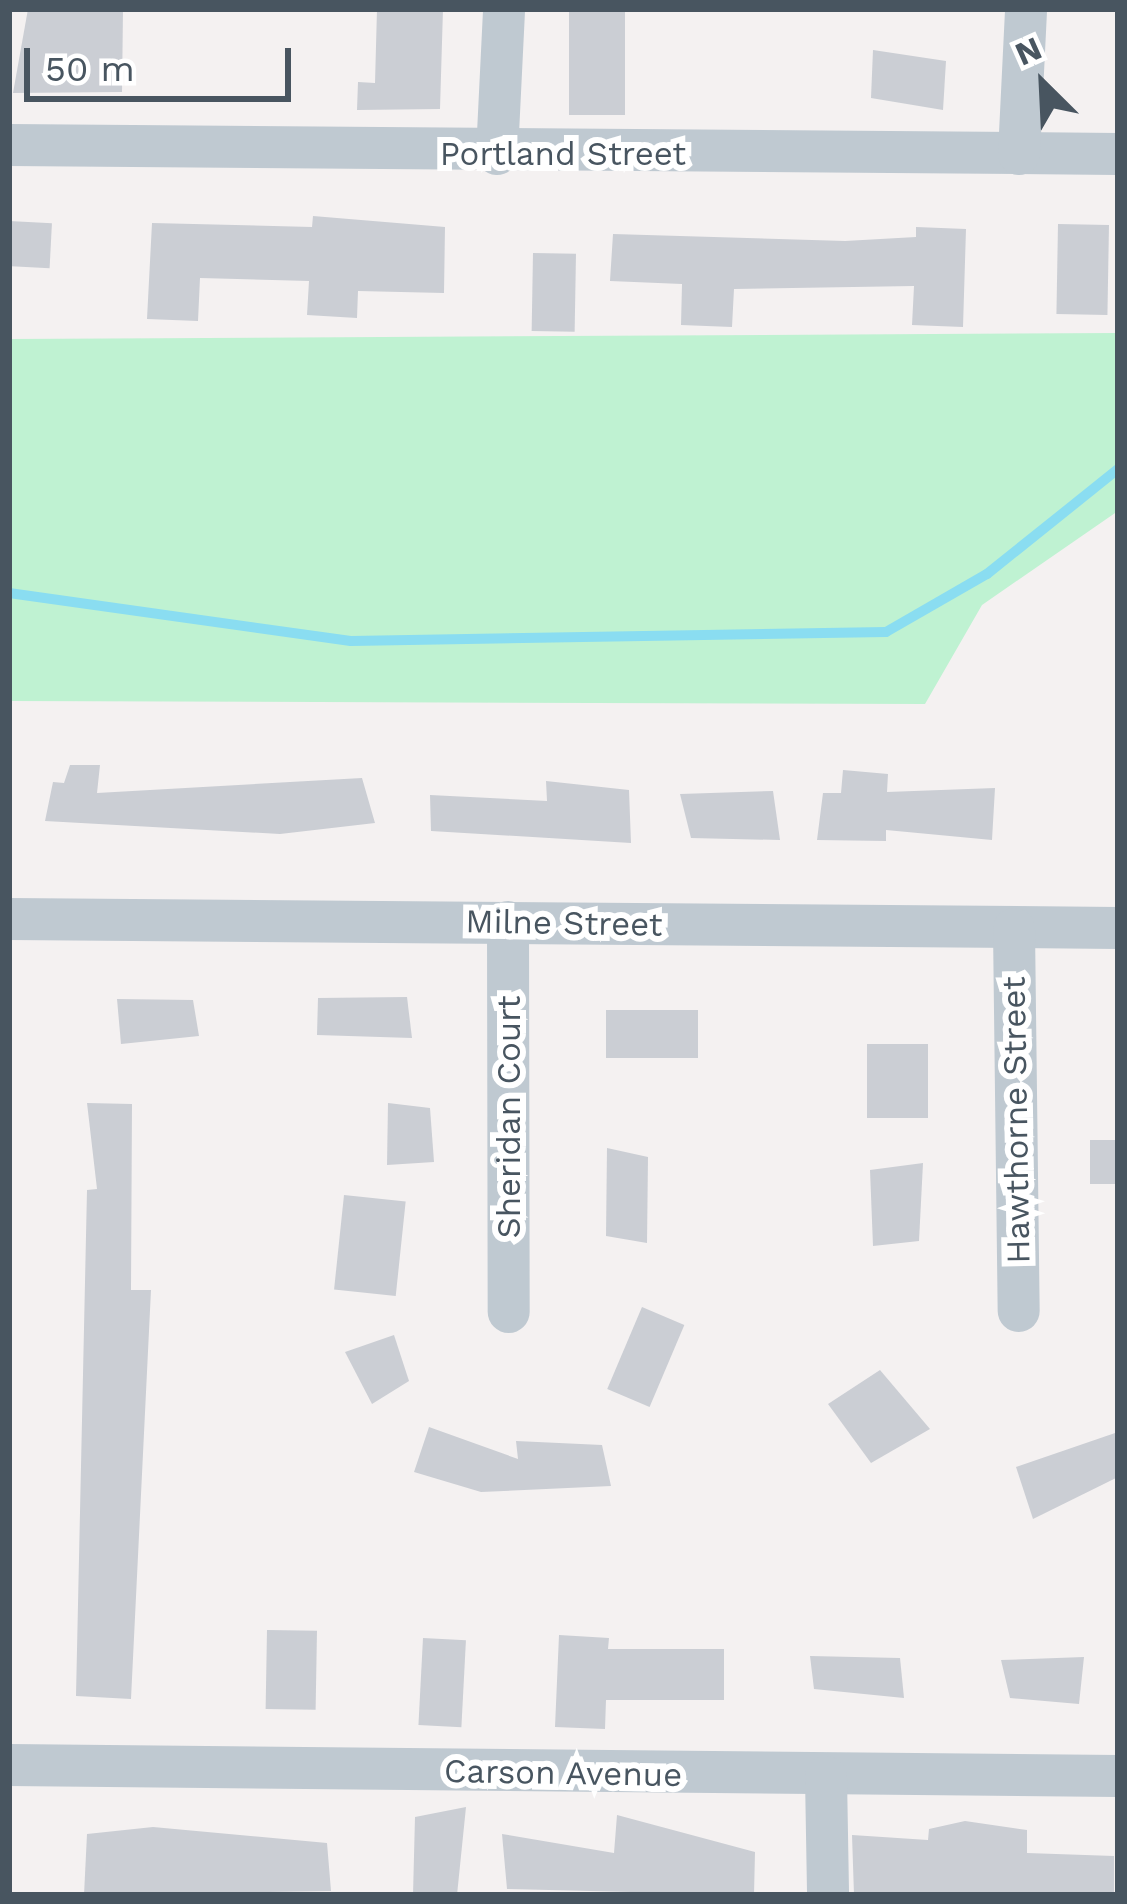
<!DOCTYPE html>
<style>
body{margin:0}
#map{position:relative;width:1127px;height:1904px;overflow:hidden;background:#f4f1f1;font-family:"Work Sans",sans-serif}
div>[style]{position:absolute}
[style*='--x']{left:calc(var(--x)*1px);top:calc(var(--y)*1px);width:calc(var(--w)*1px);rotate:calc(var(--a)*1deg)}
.green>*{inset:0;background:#bff2d2}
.stream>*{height:10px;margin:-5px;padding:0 5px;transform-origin:5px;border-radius:5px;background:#8addf1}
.building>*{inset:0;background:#cbced4;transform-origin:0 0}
.street>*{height:42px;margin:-21px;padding:0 21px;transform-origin:21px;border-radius:21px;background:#bfc9d1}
span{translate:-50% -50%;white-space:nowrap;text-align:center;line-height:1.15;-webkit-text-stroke:12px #fff;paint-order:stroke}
.street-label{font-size:33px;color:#485560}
.frame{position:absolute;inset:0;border:12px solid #485560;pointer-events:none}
.north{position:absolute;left:983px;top:24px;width:120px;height:120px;-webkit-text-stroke:9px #fff;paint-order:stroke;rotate:336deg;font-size:33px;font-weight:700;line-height:48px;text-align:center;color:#485560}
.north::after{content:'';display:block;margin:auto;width:42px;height:54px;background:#485560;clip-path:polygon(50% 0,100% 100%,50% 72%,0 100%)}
.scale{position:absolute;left:24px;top:48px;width:267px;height:54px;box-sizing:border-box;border:6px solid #485560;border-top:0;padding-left:15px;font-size:36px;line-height:42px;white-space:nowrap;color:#485560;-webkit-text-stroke:9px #fff;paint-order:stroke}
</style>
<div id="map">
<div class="green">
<i style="clip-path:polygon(1118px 333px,1118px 511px,982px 605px,925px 704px,9px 701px,9px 339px)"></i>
</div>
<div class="stream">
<i style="--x:9;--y:593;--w:345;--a:8"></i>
<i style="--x:351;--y:641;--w:535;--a:-0.96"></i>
<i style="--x:886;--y:632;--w:116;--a:-29.9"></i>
<i style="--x:987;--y:574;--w:168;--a:-38.7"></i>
</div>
<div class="building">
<i style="clip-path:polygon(28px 9px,123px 9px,122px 92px,13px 93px)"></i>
<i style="clip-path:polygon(377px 9px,443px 9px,440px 109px,357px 110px,358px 82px,375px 83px)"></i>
<i style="left:569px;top:9px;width:56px;height:106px"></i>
<i style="clip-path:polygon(873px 50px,946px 61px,943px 110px,871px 98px)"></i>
<i style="clip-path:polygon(313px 216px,445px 227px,444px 293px,358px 291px,357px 318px,307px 315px,309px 281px,200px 278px,198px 321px,147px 319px,152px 223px,312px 227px)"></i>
<i style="left:9px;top:221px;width:43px;height:45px;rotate:3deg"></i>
<i style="left:1058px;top:224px;width:51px;height:90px;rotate:1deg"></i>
<i style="clip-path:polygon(916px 227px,966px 229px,963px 327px,912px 325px,914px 286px,734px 289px,732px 327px,681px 325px,682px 284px,610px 281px,613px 234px,845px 241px,916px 237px)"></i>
<i style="left:533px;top:253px;width:43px;height:78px;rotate:1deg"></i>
<i style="clip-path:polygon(70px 765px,100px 765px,97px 793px,362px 778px,375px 823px,280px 834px,45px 821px,53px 782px,64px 783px)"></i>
<i style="clip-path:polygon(843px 770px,888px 774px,887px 792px,995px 788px,992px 840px,886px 830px,886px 841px,817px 840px,823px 793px,841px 793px)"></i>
<i style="clip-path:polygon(546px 781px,629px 790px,631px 843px,431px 831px,430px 795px,547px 801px)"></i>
<i style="clip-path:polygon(773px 791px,780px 840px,691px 838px,680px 794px)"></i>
<i style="clip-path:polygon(407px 997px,412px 1038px,317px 1035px,318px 998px)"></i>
<i style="clip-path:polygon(117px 999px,193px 1000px,199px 1036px,121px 1044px)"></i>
<i style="left:606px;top:1010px;width:92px;height:48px"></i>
<i style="left:867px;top:1044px;width:61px;height:74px"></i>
<i style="clip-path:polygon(87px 1103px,132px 1104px,131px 1290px,151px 1290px,131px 1699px,76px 1696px,87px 1190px,97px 1189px)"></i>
<i style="clip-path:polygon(388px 1103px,430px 1108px,434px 1162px,387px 1165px)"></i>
<i style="left:1090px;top:1140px;width:28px;height:44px"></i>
<i style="clip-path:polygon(607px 1148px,648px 1157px,647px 1243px,606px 1236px)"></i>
<i style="clip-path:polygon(923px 1163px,919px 1241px,873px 1246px,870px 1170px)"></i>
<i style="left:344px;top:1195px;width:62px;height:95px;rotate:6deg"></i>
<i style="left:642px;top:1307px;width:46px;height:89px;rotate:23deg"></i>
<i style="clip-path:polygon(394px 1335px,409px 1381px,372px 1404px,345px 1352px)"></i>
<i style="clip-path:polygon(880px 1370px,930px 1429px,871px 1463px,828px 1404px)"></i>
<i style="clip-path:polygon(429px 1427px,518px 1459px,516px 1441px,602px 1445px,611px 1486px,481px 1492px,414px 1472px)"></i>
<i style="clip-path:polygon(1118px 1432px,1118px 1477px,1033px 1519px,1016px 1467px)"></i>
<i style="left:267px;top:1630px;width:50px;height:79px;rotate:1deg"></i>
<i style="clip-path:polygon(559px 1635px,609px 1638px,608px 1649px,724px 1649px,724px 1700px,606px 1700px,605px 1729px,555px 1727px)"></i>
<i style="left:423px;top:1638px;width:43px;height:87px;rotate:3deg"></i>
<i style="clip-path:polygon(810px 1656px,900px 1658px,904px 1698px,814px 1689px)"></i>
<i style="clip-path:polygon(1084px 1657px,1079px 1704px,1010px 1698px,1001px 1660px)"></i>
<i style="clip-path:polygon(466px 1807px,457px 1895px,413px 1895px,415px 1817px)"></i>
<i style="clip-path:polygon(617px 1815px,755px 1852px,754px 1895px,507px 1889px,502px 1834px,614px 1853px)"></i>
<i style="clip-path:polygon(965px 1821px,1027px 1830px,1027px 1853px,1114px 1856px,1114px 1895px,854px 1895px,852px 1835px,928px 1840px,929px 1829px)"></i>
<i style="clip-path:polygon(153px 1827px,327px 1843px,331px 1891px,84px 1895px,87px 1834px)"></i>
</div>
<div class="street">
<i style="--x:9;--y:145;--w:1109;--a:0.46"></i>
<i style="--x:497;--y:154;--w:145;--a:-87.2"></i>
<i style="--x:1019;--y:154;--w:145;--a:-87.2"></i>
<i style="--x:9;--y:919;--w:1109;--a:0.46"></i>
<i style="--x:508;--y:922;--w:390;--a:89.9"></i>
<i style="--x:1014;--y:929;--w:382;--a:89.3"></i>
<i style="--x:9;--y:1765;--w:1109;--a:0.57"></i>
<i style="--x:826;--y:1777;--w:118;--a:89"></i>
</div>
<div class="street-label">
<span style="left:563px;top:154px">Portland Street</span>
<span style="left:564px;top:923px;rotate:1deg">Milne Street</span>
<span style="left:509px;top:1117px;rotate:-90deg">Sheridan Court</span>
<span style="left:1016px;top:1120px;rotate:-91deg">Hawthorne Street</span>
<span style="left:563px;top:1773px;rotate:1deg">Carson Avenue</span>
</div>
<div class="frame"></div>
<div class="north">N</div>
<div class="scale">50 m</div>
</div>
